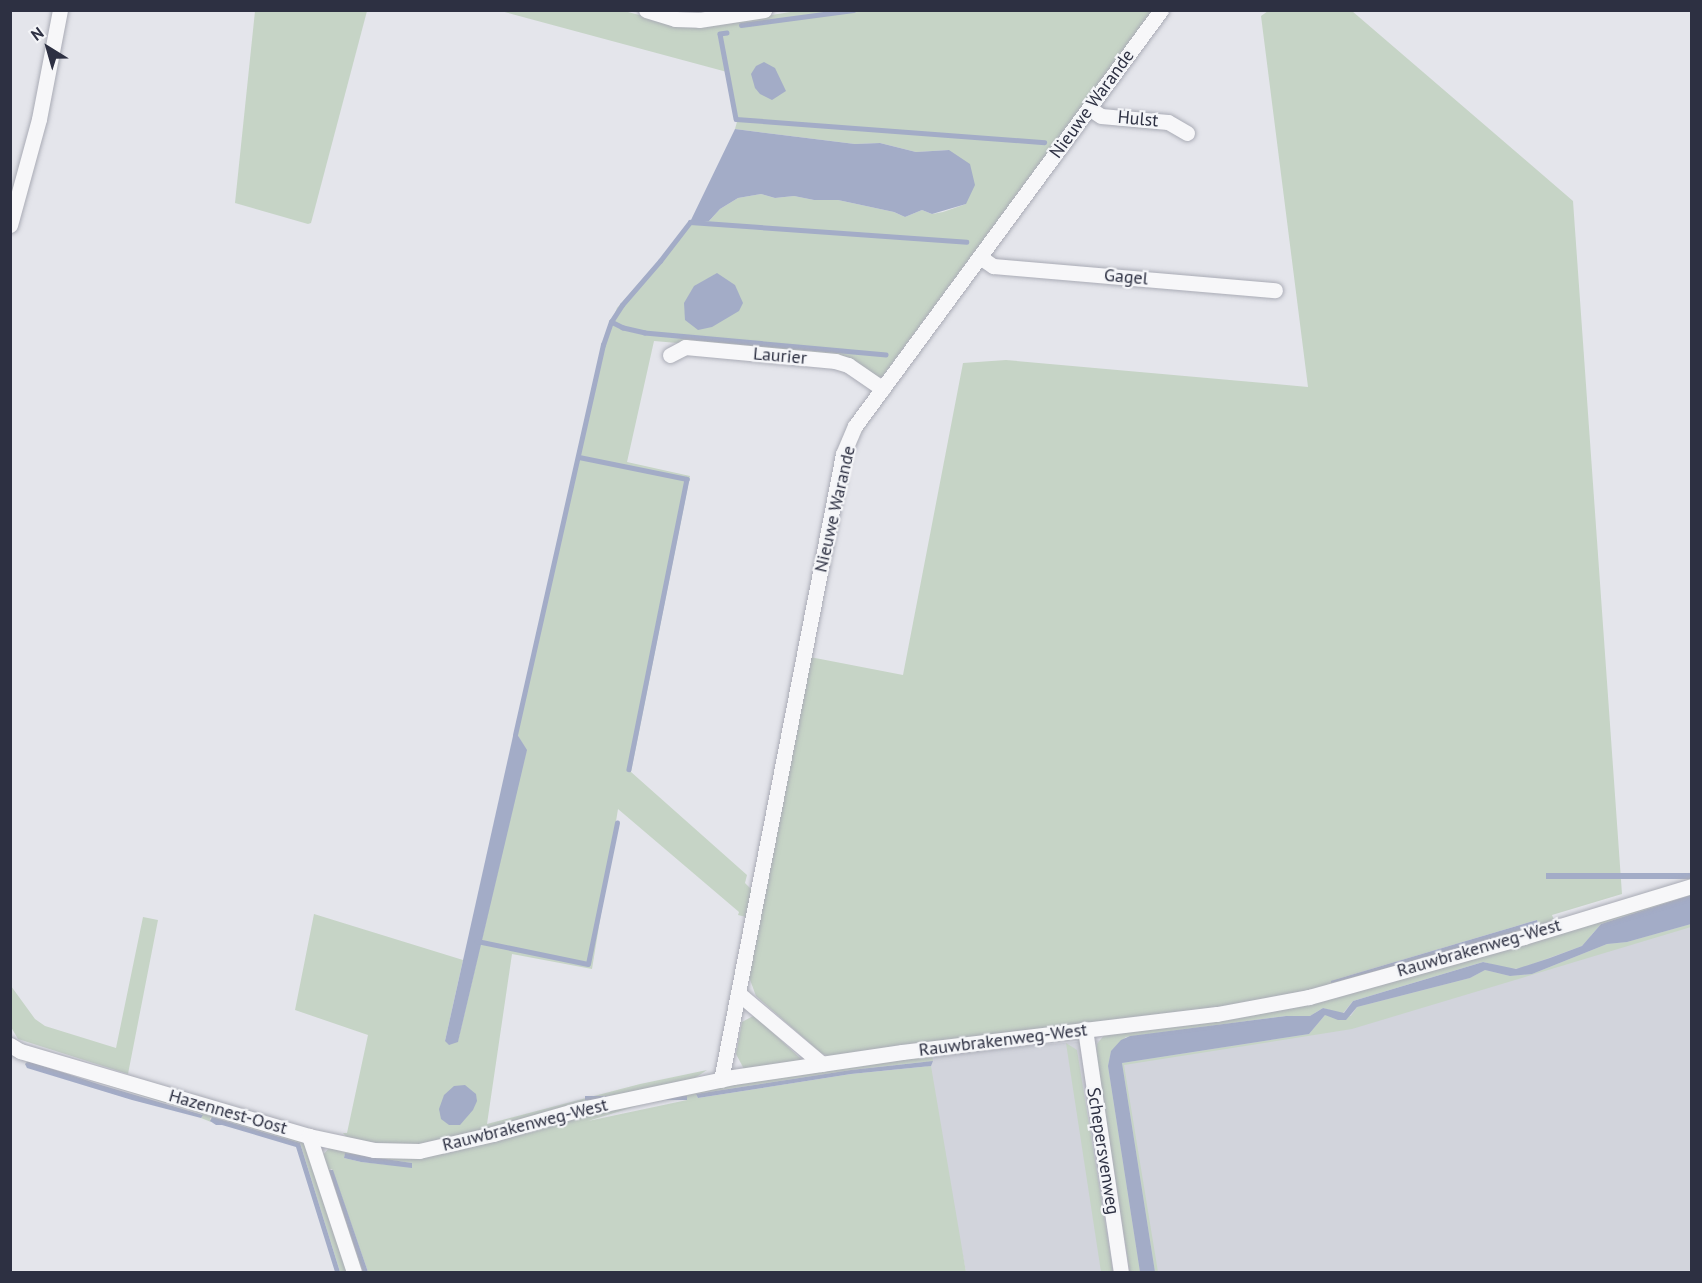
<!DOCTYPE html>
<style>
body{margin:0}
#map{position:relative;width:1702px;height:1283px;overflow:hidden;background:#e4e5eb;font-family:"PT Sans",sans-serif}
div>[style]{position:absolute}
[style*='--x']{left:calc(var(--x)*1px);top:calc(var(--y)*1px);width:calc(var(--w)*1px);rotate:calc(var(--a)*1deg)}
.built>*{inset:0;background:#d2d4dc}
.green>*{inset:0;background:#c6d4c6}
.water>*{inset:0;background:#a3acc7;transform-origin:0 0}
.stream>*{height:4.5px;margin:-2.25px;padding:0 2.25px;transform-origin:2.25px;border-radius:2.25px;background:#a3acc7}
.roads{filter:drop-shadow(0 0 2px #a9abb5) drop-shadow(0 0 2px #a9abb5)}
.minor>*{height:15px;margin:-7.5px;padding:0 7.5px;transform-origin:7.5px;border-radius:7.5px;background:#f7f7f9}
span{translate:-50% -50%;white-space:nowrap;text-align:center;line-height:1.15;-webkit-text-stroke:4.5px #f4f5f8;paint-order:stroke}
.street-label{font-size:18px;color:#2d3042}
.frame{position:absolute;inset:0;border:12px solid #2d3042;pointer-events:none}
.north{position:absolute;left:18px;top:18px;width:60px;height:60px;-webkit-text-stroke:4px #f4f5f8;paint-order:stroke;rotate:323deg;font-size:16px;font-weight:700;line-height:24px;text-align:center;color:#2d3042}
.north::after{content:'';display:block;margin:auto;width:21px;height:27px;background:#2d3042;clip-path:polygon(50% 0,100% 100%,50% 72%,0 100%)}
</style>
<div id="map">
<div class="built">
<i style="clip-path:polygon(1691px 908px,1691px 1272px,966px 1272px,924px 1054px,1218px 1031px,1331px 1010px)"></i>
</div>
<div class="green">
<i style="clip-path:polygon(803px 10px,1152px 11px,882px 377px,875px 377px,841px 357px,654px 341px,627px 462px,690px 476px,631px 772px,747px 875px,745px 883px,752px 890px,746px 917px,738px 915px,739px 912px,618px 809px,592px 969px,512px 954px,487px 1124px,640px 1084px,707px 1070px,689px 1082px,426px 1146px,350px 1141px,343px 1133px,347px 1133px,368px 1035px,295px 1010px,314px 914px,463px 960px,445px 1041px,458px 1041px,526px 750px,517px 734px,606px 336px,617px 308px,684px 232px,690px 222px,709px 221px,720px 209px,738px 198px,761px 194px,775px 198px,794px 196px,814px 200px,838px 200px,894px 212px,905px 217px,922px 210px,932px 214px,943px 212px,966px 204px,949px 150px,916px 152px,880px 143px,855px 144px,735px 129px,738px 118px,727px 72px,501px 11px,624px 11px,671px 23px,728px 22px)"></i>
<i style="clip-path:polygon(255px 11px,367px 11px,311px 223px,308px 224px,235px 203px)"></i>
<i style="clip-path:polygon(evenodd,1268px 11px,1352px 11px,1573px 201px,1622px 894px,1552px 915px,1554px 920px,1308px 995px,833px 1058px,821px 1053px,756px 996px,749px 977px,810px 657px,903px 675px,963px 363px,1006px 360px,1308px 387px,1261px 16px,1268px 11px,1537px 920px,1538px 924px,1331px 981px,1361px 972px,1537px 920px)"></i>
<i style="clip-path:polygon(1691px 890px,1691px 895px,1601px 924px,1582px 946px,1521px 968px,1511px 969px,1483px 962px,1353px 1001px,1342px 1014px,1323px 1008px,1310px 1016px,1286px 1016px,1126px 1037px,1111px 1051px,1108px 1066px,1140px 1272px,1130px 1272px,1096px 1056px,1097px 1044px,1105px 1034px,1247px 1015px)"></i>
<i style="clip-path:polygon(143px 917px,158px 920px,128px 1074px,18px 1039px,11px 1027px,11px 986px,35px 1019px,45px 1026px,116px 1048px)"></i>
<i style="clip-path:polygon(1691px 924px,1691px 927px,1352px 1029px,1124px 1065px,1158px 1272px,1155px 1272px,1122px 1063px,1309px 1034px,1325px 1015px,1351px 1016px,1357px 1007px,1470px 978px,1485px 970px,1510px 976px,1532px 974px,1607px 944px,1627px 942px)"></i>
<i style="clip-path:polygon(753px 1016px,756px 1017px,802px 1060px,745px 1071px,736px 1054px,742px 1022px)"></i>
<i style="clip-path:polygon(1066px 1043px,1077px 1050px,1113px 1272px,1101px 1272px)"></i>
<i style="clip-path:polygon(evenodd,932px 1053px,933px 1061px,851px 1070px,696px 1094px,698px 1098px,851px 1074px,931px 1066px,966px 1272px,368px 1272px,332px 1169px,329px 1170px,363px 1272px,360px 1272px,322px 1156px,330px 1147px,370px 1154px,705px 1087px,932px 1053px,687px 1096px,687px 1100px,588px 1121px,643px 1104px,687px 1096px,932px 1053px,345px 1154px,412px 1163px,412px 1167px,361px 1162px,344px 1158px,345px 1154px)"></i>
<i style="clip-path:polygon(28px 1060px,303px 1141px,349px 1272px,340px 1272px,300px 1143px,214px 1117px,210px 1118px,211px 1122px,201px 1118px,202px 1114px,28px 1061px,24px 1066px)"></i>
</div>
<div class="water">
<i style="clip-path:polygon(764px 62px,775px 68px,786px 91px,772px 100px,760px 94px,755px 88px,751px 74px,756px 66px)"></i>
<i style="clip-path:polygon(735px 129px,855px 144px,880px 143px,916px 152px,949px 150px,970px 164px,975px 185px,966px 204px,932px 214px,922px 210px,905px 217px,894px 212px,838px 200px,814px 200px,794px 196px,775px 198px,761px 194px,738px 198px,720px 209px,709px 221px,690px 222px)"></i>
<i style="clip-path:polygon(717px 273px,735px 285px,743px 303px,739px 311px,712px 327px,698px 330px,685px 320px,684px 303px,694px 286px)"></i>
<i style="clip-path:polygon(517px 734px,527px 750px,458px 1042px,449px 1045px,445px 1041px,513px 736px)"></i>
<i style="left:1691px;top:873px;width:6px;height:145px;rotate:90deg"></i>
<i style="clip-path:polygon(1691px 895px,1691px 924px,1627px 942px,1607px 944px,1532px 974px,1510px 976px,1485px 970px,1470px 978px,1357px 1007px,1346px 1020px,1338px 1020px,1325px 1015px,1309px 1034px,1122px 1063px,1155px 1272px,1140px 1272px,1108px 1066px,1111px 1051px,1121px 1040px,1130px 1036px,1286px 1016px,1310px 1016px,1323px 1008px,1344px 1013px,1353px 1001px,1483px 962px,1516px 969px,1550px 958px,1582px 946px,1601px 924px)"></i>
<i style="clip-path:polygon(1537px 920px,1538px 924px,1479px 943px,1331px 983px,1331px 981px,1361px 972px)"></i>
<i style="clip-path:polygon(28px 1061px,101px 1085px,203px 1115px,201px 1118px,132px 1100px,27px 1068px,25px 1064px)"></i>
<i style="clip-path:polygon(933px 1061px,931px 1066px,851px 1074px,698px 1098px,696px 1094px,851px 1070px)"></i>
<i style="clip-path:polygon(465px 1085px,476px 1094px,477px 1101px,473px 1110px,460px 1125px,449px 1125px,441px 1119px,439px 1109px,444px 1095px,454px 1086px)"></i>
<i style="left:687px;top:1096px;width:4px;height:102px;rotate:90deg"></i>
<i style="clip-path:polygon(212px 1117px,300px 1143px,340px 1272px,335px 1272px,296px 1147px,222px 1125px,216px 1125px,210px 1121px)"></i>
<i style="clip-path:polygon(345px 1153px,412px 1163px,412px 1168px,361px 1162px,344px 1158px)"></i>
<i style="clip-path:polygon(329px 1170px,333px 1170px,368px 1272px,363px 1272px)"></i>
</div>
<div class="stream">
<i style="--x:741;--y:25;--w:113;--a:-7.6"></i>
<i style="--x:727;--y:33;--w:7;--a:172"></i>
<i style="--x:720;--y:34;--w:86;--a:79.3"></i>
<i style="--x:736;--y:119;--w:309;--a:4.3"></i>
<i style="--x:886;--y:355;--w:242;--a:-174.8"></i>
<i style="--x:645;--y:333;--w:23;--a:-167"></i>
<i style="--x:623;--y:328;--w:13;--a:-153"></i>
<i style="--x:611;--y:322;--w:20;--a:-57"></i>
<i style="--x:622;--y:305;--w:58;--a:-49.2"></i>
<i style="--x:660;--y:261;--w:49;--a:-52.4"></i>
<i style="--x:690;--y:222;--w:277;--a:4.1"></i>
<i style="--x:579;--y:457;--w:110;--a:11.5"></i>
<i style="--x:687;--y:479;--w:296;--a:101.3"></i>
<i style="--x:515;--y:735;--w:400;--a:-77.3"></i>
<i style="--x:603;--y:345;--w:24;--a:-71"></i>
<i style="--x:477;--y:941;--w:113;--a:11.7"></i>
<i style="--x:588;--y:964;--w:144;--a:-78.4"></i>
</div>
<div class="roads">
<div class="minor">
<i style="--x:646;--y:10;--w:30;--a:17"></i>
<i style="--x:675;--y:19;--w:24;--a:2"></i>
<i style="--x:699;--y:20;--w:66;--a:-8.7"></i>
<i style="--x:1089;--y:108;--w:14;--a:34"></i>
<i style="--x:1101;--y:116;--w:67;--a:5.1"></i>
<i style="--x:1168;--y:122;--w:22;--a:30"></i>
<i style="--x:10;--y:225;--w:110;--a:-74.7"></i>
<i style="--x:39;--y:119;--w:111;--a:-79.1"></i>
<i style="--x:980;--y:257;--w:16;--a:35"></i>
<i style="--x:993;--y:266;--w:283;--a:4.9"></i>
<i style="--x:670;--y:355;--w:17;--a:-28"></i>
<i style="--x:685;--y:347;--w:151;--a:5.3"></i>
<i style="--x:835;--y:361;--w:14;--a:17"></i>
<i style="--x:848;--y:365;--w:42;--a:34.4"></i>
<i style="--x:738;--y:993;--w:110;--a:40.2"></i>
<i style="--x:1085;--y:1029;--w:246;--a:81.6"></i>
<i style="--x:10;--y:1045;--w:12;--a:31"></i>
<i style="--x:20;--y:1051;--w:301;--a:16.4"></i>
<i style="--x:309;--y:1136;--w:66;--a:12.2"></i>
<i style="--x:374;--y:1150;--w:45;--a:1.3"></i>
<i style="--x:419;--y:1151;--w:76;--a:-12.9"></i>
<i style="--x:493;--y:1134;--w:91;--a:-15.9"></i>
<i style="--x:581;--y:1109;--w:155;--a:-11.9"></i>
<i style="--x:733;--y:1077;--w:171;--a:-8.4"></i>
<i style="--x:902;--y:1052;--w:317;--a:-6.9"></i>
<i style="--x:1217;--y:1014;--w:94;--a:-10.5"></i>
<i style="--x:1309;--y:997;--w:223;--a:-15.6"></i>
<i style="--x:1524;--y:937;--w:176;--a:-16.9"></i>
<i style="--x:721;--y:1080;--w:638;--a:-78.97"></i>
<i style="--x:843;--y:454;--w:30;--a:-67"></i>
<i style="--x:855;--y:426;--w:516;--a:-53.66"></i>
<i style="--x:309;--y:1136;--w:143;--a:71.7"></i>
</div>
</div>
<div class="street-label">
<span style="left:1092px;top:104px;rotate:-54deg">Nieuwe Warande</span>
<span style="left:1138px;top:119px;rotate:5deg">Hulst</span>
<span style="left:1126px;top:277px;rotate:5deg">Gagel</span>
<span style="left:780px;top:356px;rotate:5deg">Laurier</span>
<span style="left:835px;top:509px;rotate:-77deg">Nieuwe Warande</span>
<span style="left:1479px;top:948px;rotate:-16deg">Rauwbrakenweg-West</span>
<span style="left:1003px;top:1040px;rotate:-7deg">Rauwbrakenweg-West</span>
<span style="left:228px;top:1112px;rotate:16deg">Hazennest-Oost</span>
<span style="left:525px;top:1125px;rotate:-14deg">Rauwbrakenweg-West</span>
<span style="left:1103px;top:1151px;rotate:81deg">Schepersvenweg</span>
</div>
<div class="frame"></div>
<div class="north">N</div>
</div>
